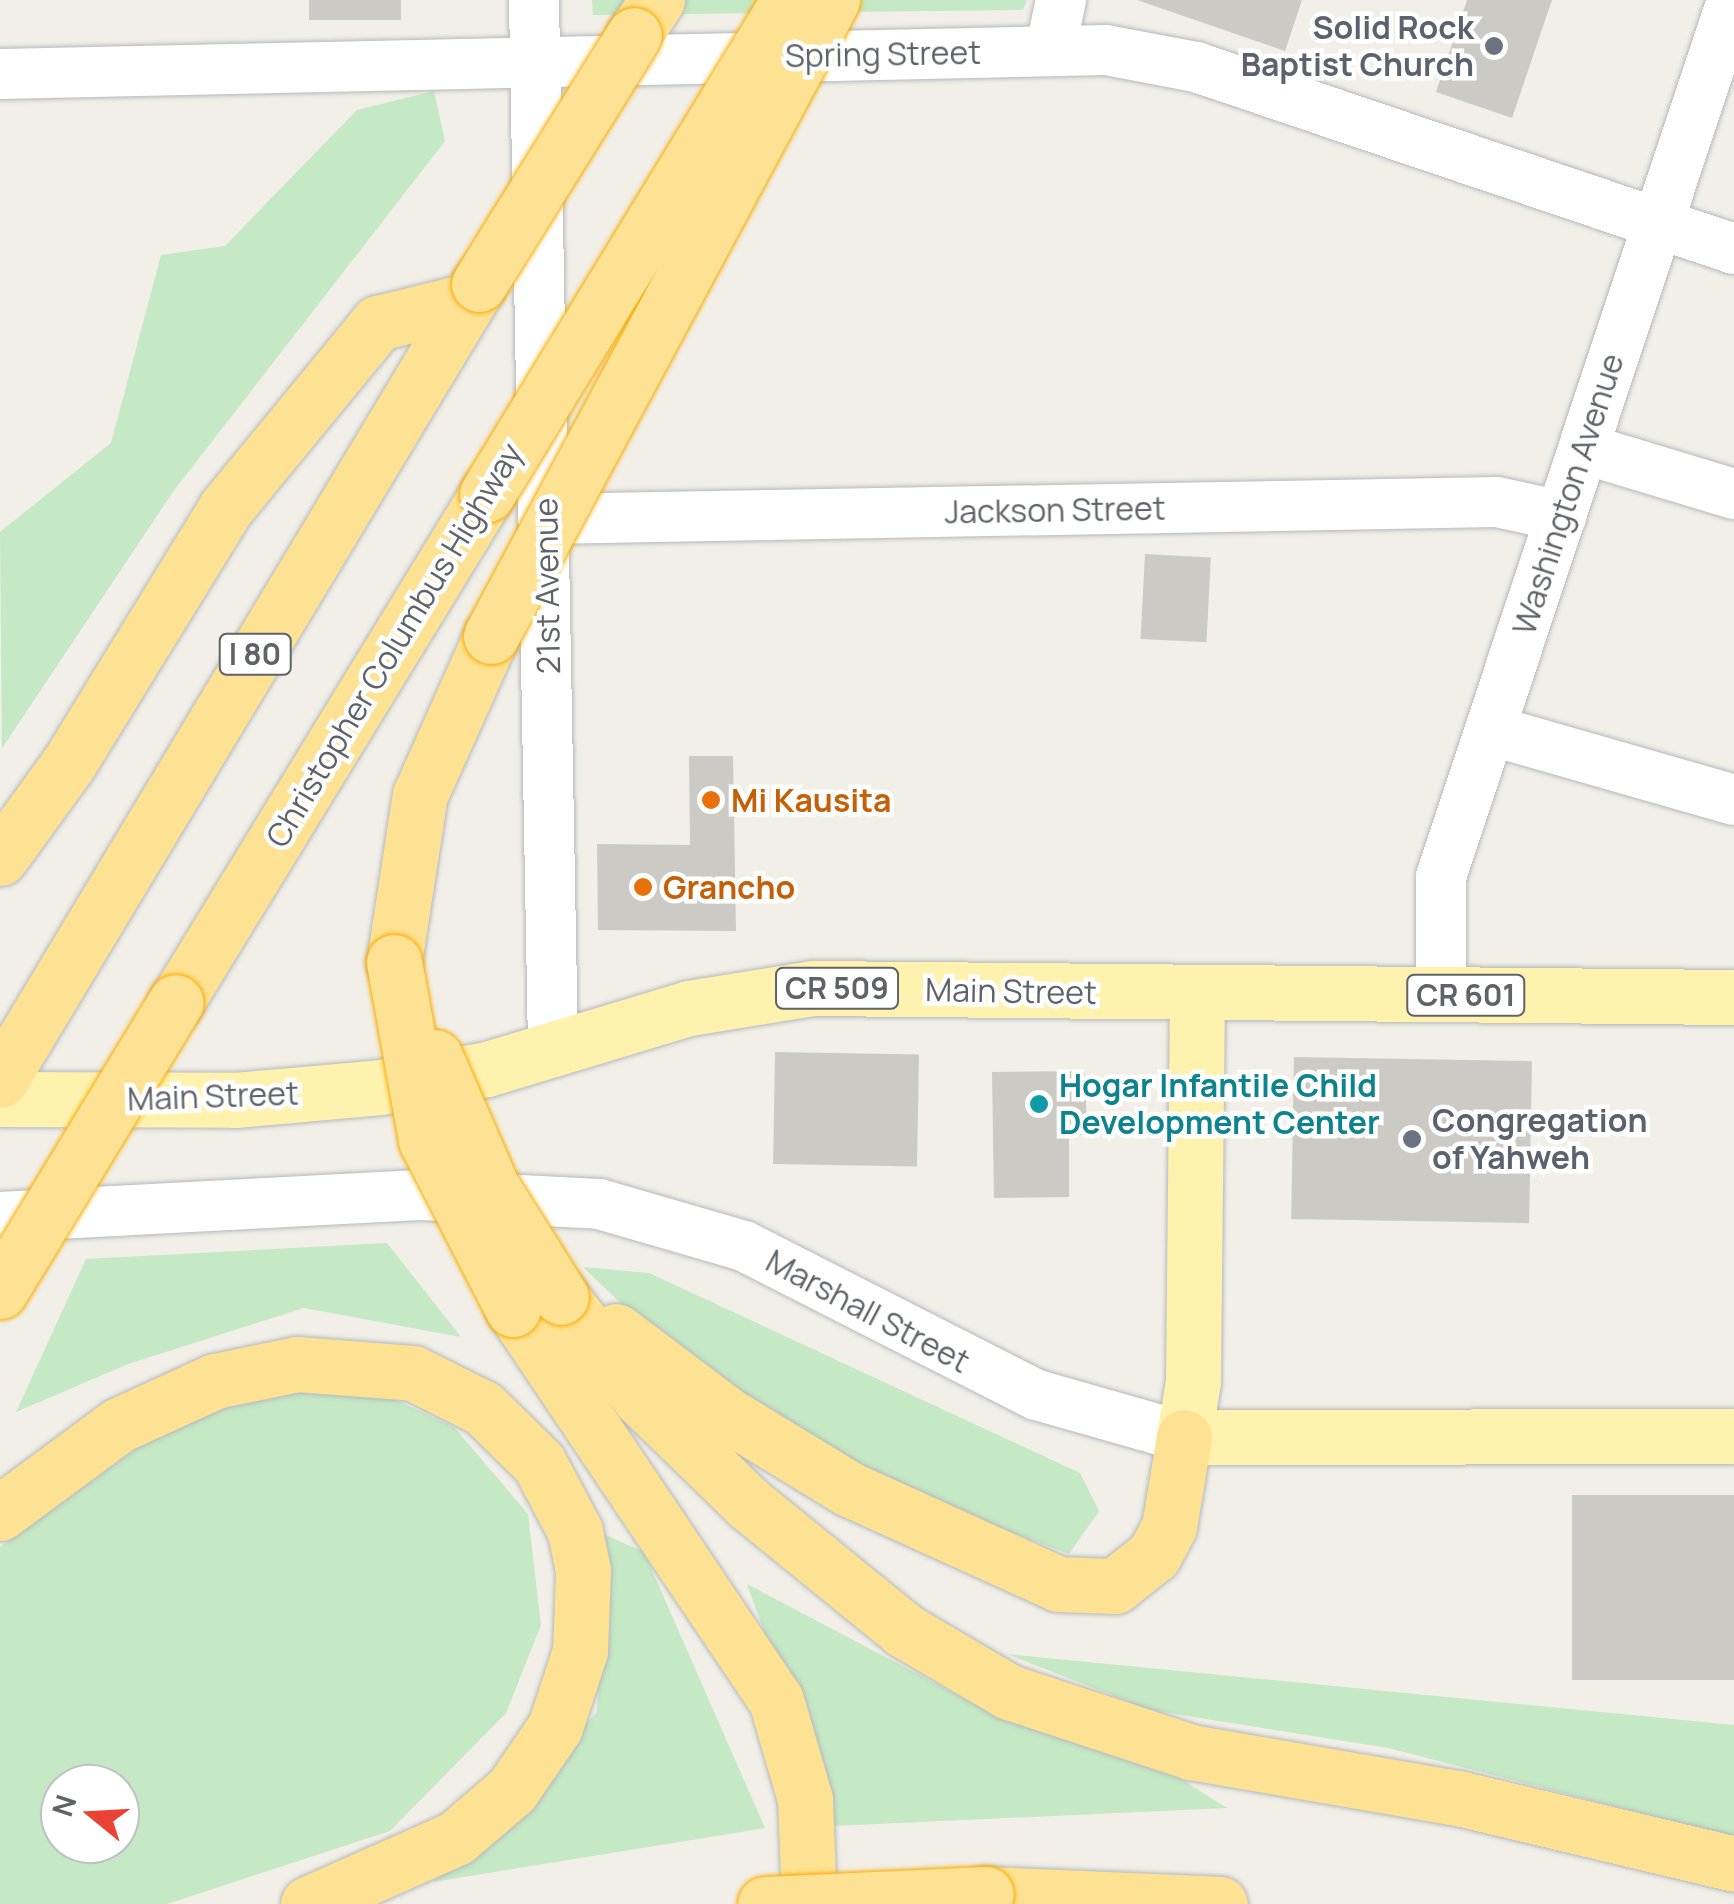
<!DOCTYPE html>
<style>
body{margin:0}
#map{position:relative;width:1734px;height:1904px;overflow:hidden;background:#f1efe8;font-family:Manrope,sans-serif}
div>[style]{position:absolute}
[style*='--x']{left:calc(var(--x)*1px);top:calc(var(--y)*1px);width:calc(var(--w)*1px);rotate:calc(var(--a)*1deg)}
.green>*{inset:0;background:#c5e8c5}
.building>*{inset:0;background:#cccac5;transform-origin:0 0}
.roads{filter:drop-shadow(0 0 2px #b5b8bc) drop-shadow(0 0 2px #b5b8bc)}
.minor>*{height:50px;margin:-25px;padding:0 25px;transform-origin:25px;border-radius:25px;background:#fff}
.major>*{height:55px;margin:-27.5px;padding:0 27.5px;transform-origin:27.5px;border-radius:27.5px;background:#fff2af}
.highway>*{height:55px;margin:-27.5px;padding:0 27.5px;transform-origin:27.5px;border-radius:27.5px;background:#fde293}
.bridges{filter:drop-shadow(0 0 2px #f9ab00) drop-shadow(0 0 2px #f9ab00)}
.highway-bridge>*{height:55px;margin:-27.5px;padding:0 27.5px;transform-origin:27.5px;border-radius:27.5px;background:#fde293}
.dots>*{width:28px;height:28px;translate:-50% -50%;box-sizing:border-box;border:5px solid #fff;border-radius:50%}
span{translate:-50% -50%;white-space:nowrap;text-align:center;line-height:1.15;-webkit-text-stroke:9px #fff;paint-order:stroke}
.shield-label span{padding:2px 8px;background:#fff;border:2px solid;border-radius:8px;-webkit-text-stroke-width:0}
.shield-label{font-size:30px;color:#5f6368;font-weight:700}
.worship-label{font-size:32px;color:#5b616d;font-weight:700}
.right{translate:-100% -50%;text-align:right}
.left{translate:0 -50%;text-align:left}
.street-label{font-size:32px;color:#5f6368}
.food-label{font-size:32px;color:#c56008;font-weight:700}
.culture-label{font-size:32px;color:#0d838f;font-weight:700}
.north{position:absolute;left:40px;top:1764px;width:100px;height:100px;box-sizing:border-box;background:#fff;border:2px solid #bfc1c3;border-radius:50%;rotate:288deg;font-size:28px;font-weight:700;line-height:40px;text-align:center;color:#5f6368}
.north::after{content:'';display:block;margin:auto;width:35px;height:45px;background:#ea4335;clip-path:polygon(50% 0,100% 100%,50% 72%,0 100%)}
</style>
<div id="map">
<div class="green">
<i style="clip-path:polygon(592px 0,1027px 0,1023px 10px,593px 15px)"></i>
<i style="clip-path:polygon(434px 91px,445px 141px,172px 493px,2px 748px,0 532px,111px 443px,161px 255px,225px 246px,357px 110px)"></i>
<i style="clip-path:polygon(387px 1243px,461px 1337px,304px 1308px,128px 1364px,16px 1412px,86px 1259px)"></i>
<i style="clip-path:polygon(583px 1267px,649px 1273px,1080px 1473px,1099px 1511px,1069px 1554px,928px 1501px,704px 1383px)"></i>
<i style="clip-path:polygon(evenodd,340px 1374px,454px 1427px,528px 1514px,541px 1625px,506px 1713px,390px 1831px,167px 1904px,0 1904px,0 1547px,190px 1410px,340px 1374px,60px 1784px,120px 1784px,120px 1844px,60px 1844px,60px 1784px)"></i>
<i style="clip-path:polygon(603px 1534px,644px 1552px,765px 1828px,433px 1882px,597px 1712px)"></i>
<i style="clip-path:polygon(747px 1584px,1005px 1720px,1181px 1779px,1227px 1808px,834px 1826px)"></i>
<i style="clip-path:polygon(1007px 1654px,1734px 1725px,1734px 1837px,1388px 1748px,1150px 1710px)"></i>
</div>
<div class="building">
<i style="left:309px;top:0;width:92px;height:20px"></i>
<i style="clip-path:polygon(1137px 0,1302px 0,1285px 51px)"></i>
<i style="clip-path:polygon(1467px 0,1552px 0,1512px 118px,1436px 92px)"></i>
<i style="left:1145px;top:554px;width:66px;height:85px;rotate:3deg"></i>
<i style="clip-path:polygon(689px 756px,733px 756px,736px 931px,598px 930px,597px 844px,690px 845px)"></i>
<i style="left:775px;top:1052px;width:144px;height:112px;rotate:1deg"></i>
<i style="left:1294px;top:1057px;width:238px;height:162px;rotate:1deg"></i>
<i style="clip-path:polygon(1085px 1071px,1087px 1135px,1069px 1135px,1069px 1197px,994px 1198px,992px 1072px)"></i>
<i style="left:1734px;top:1495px;width:185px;height:162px;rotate:90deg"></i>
</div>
<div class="roads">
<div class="minor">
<i style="--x:534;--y:0;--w:1051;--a:88.96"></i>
<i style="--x:1050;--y:51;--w:52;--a:-77.8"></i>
<i style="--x:0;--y:74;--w:1106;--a:-1.24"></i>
<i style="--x:1106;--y:50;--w:92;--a:10.7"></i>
<i style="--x:1196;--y:67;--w:568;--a:18.69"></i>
<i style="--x:1585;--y:449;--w:156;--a:16.8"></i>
<i style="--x:546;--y:519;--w:951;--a:-1.02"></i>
<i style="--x:1497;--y:502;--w:66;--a:12.2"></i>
<i style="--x:1490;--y:730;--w:254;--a:16"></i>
<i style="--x:1441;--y:995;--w:118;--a:-90"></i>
<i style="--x:1441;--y:877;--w:924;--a:-71.64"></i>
<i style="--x:0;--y:1217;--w:424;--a:-3"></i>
<i style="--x:423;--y:1195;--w:176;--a:2.9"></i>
<i style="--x:599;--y:1204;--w:151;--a:16.2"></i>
<i style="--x:744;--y:1246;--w:329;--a:27"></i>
<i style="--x:1037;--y:1395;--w:153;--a:15.9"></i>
</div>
<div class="major">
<i style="--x:1197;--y:995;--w:386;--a:90.6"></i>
<i style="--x:1193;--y:1381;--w:57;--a:99.1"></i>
<i style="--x:1184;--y:1437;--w:550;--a:-0.1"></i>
<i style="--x:0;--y:1099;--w:235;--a:0.2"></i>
<i style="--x:235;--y:1100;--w:146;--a:-5.1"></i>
<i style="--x:380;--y:1087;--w:109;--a:-9.5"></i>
<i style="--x:487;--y:1069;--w:211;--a:-16.8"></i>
<i style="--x:689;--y:1008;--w:126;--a:-9.2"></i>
<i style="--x:813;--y:988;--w:921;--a:0.56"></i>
</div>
<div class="highway">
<i style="--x:634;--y:35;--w:42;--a:-56.7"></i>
<i style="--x:0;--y:858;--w:117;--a:-54"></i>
<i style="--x:69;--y:763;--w:298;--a:-58.4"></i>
<i style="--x:225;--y:509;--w:241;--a:-50.6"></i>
<i style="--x:378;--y:323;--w:91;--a:-14"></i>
<i style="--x:394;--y:962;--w:169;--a:-81.2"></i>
<i style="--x:420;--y:795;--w:174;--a:-65.9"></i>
<i style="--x:176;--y:1002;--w:596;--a:-58.52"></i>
<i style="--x:0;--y:1080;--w:929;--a:-58.96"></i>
<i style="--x:561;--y:1297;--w:128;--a:52"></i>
<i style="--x:640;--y:1398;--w:152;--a:44.2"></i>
<i style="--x:749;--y:1504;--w:201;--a:39.1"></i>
<i style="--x:905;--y:1631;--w:121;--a:30.4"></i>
<i style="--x:1009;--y:1692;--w:192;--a:18.2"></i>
<i style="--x:1191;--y:1752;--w:271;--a:9.8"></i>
<i style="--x:1458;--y:1798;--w:284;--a:13.4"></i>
<i style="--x:513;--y:1309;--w:471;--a:56.1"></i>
<i style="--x:776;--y:1700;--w:103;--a:73.7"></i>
<i style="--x:805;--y:1799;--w:105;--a:87.8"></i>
<i style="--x:616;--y:1331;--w:138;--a:37"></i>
<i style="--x:726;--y:1414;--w:144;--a:31.4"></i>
<i style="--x:849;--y:1489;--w:230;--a:24.4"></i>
<i style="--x:1058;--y:1584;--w:57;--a:2"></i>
<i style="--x:1115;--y:1586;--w:50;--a:-38.5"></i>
<i style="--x:1154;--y:1555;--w:32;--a:-62"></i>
<i style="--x:1169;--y:1527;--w:91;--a:-80.5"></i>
<i style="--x:0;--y:1513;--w:148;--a:-36.5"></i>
<i style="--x:119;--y:1425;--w:106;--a:-24.6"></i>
<i style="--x:215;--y:1381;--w:84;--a:-11.7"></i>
<i style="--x:297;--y:1364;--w:116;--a:4.4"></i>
<i style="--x:413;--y:1373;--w:78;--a:26.6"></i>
<i style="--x:483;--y:1408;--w:78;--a:44.5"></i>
<i style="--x:539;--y:1463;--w:77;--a:62.1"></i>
<i style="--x:575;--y:1531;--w:41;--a:78.7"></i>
<i style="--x:583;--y:1571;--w:80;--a:92.1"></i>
<i style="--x:580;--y:1651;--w:80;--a:108.2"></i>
<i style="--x:555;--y:1727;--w:76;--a:124.3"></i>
<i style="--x:512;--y:1790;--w:74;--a:139.4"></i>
<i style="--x:456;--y:1838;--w:162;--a:156"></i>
<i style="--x:986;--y:1894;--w:234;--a:2.4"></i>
</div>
</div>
<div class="bridges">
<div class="highway-bridge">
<i style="--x:479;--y:284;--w:293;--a:-58.1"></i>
<i style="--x:487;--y:494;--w:579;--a:-58.56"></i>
<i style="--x:491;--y:636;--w:722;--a:-61.8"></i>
<i style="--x:394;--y:962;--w:181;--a:79.8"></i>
<i style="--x:426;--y:1140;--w:190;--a:62.8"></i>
<i style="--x:435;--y:1057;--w:141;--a:66.5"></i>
<i style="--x:491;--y:1186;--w:131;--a:57.8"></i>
<i style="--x:0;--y:1291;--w:338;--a:-58.7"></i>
<i style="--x:765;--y:1904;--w:221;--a:-2.6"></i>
</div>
</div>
<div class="dots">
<i style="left:1494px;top:46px;background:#6b7280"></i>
<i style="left:711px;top:800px;background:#e8710a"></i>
<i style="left:643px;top:887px;background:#e8710a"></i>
<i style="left:1039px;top:1104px;background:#0f9aa8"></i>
<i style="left:1412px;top:1139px;background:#6b7280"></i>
</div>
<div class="shield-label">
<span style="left:255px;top:654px">I 80</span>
<span style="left:837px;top:988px">CR 509</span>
<span style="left:1466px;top:995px">CR 601</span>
</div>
<div class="worship-label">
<span class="right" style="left:1474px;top:46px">Solid Rock<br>Baptist Church</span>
<span class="left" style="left:1432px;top:1139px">Congregation<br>of Yahweh</span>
</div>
<div class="street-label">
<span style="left:883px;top:54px;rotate:-1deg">Spring Street</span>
<span style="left:1568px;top:494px;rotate:-72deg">Washington Avenue</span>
<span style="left:1055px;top:510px;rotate:-1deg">Jackson Street</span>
<span style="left:547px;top:586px;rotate:-91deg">21st Avenue</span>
<span style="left:394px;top:645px;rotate:-59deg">Christopher Columbus Highway</span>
<span style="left:1011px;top:991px;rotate:1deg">Main Street</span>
<span style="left:213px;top:1096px;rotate:-2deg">Main Street</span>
<span style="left:868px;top:1311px;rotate:28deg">Marshall Street</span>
</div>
<div class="food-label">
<span class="left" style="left:731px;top:800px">Mi Kausita</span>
<span class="left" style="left:663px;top:887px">Grancho</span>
</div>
<div class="culture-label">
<span class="left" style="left:1059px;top:1104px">Hogar Infantile Child<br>Development Center</span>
</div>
<div class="north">N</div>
</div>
